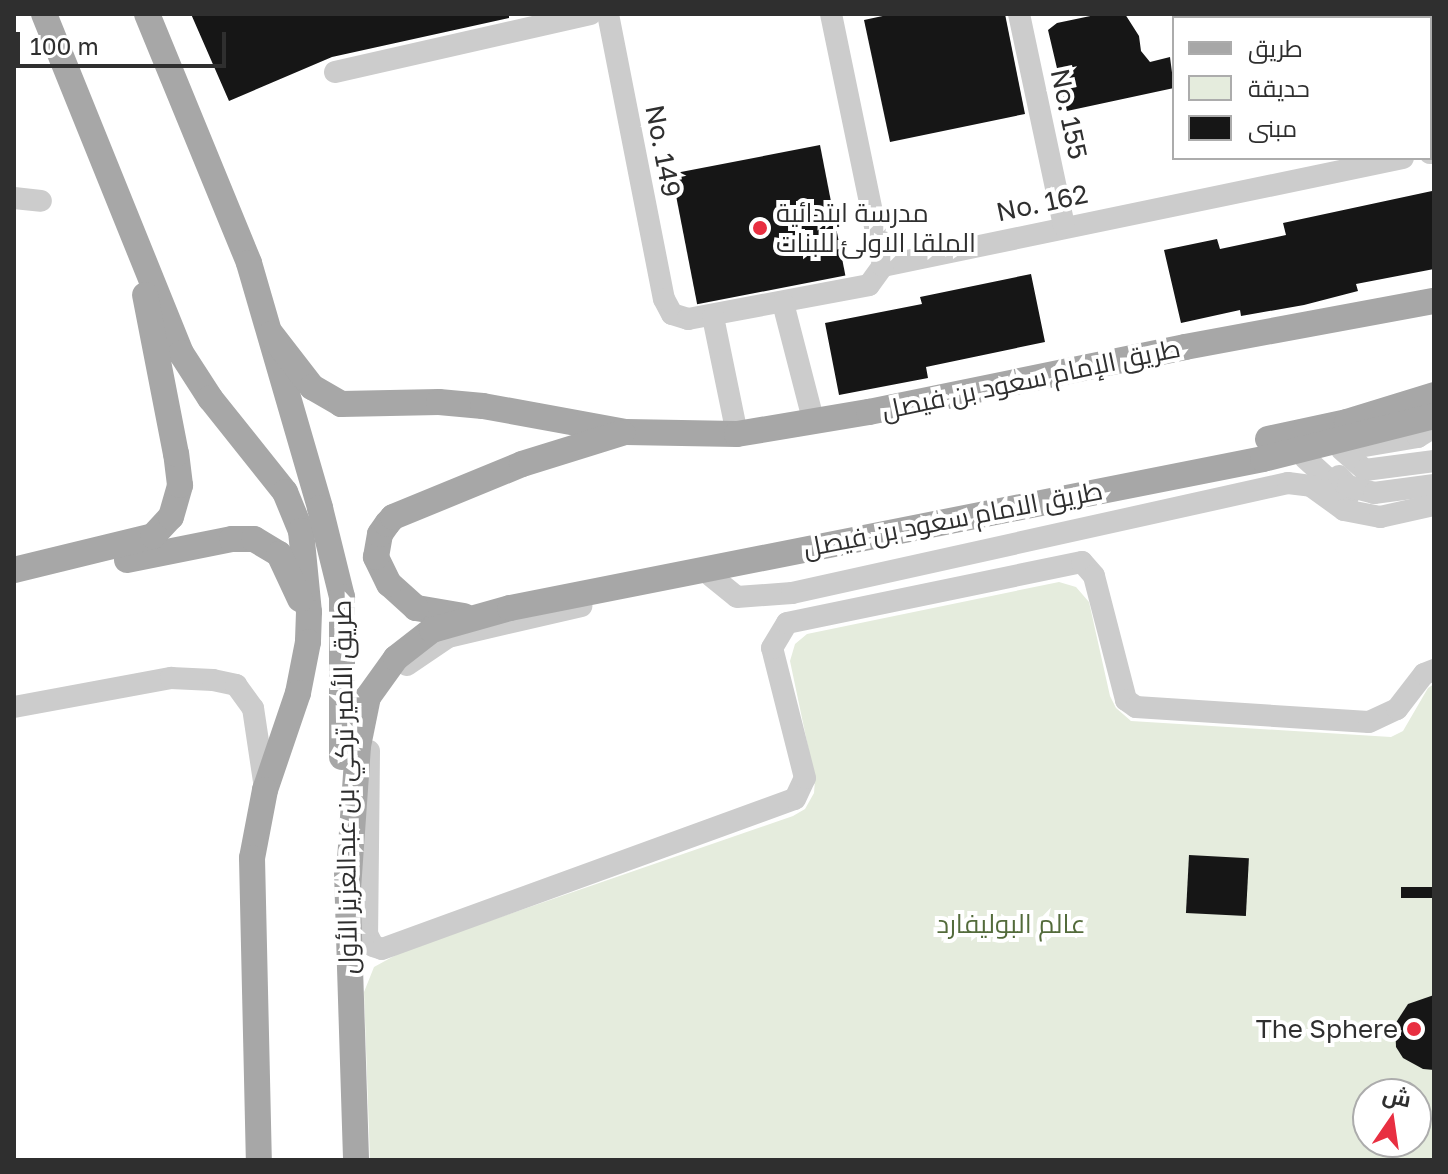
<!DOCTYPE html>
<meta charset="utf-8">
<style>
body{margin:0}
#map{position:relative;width:1448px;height:1174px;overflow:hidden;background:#fff;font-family:"Golos Text",Cairo,sans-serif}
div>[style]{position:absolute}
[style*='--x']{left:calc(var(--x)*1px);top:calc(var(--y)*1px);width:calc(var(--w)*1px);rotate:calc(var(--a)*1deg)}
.green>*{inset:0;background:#e5ecdd}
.building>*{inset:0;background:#161616;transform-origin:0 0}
.minor>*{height:22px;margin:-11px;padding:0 11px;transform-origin:11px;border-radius:11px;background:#ccc}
.major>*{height:26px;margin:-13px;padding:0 13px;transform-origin:13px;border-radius:13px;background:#a7a7a7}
.dots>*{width:22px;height:22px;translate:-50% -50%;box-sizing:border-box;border:4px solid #fff;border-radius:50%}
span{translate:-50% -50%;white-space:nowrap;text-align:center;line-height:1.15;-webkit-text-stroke:8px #fff;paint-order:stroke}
.street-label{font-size:26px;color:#2f2f2f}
.poi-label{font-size:26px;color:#2f2f2f}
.left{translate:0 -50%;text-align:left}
.right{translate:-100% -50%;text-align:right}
.park-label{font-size:26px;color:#536b3b}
.frame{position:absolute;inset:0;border:16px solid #2f2f2f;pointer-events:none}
.legend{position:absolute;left:1172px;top:16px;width:260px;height:144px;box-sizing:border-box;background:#fff;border:2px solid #acacac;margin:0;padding:10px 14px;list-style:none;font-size:24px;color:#2f2f2f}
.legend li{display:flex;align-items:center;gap:16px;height:40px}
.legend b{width:40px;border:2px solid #acacac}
.north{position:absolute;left:1352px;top:1078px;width:80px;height:80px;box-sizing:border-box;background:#fff;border:2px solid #acacac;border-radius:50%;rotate:13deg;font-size:22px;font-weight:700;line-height:32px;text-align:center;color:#2f2f2f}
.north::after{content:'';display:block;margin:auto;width:28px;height:36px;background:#e82f41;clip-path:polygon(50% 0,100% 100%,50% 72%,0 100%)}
.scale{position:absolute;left:16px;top:32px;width:210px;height:36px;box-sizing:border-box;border:4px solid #2f2f2f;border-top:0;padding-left:10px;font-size:24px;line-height:28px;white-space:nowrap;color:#2f2f2f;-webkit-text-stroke:6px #fff;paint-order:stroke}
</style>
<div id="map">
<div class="green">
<i style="clip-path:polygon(1333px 14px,1434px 14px,1434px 125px,1430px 127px,1430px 18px,1334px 18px)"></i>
<i style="clip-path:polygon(evenodd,1059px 582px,1076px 587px,1089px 602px,1110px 696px,1116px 708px,1131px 721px,1391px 737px,1403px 731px,1428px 688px,1434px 684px,1434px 1160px,370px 1160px,364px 992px,374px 967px,405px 950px,793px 816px,805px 809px,814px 793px,815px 780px,790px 661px,795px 644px,807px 634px,1059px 582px,1368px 1094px,1416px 1094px,1416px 1142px,1368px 1142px,1368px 1094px)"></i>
</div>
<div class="building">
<i style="clip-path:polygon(191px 14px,509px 14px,509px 18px,332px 57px,229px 101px)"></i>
<i style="clip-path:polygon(892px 14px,1005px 14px,1025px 114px,890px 142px,864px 20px)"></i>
<i style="clip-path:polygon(1100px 14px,1125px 14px,1139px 36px,1141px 51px,1150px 62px,1170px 57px,1174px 88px,1067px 111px,1048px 30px,1057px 23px)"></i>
<i style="left:820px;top:145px;width:133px;height:151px;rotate:79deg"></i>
<i style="clip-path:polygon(1432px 191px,1434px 269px,1356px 284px,1358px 291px,1304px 305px,1241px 316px,1240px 310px,1181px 323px,1164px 250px,1217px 239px,1220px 249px,1286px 235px,1283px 223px)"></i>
<i style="clip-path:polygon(1031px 274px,1045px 342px,926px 367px,928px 378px,839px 395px,825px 323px,922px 304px,920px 297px)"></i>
<i style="left:1189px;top:855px;width:60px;height:58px;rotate:3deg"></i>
<i style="left:1434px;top:887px;width:11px;height:33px;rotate:90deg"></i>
<i style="clip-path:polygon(1434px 995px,1434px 1070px,1423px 1069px,1403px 1058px,1396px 1047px,1395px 1024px,1408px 1004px)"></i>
</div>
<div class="minor">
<i style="--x:608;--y:14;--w:290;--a:78.9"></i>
<i style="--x:664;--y:299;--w:17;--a:62"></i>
<i style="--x:672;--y:314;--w:17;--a:17"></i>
<i style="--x:688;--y:319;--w:184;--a:-10.6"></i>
<i style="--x:869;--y:285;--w:24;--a:-54"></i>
<i style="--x:883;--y:266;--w:531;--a:-11.73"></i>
<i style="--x:831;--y:14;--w:257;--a:78.3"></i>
<i style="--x:1019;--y:14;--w:217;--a:78"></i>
<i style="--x:335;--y:72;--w:262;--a:-12.8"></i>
<i style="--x:1430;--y:153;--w:4;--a:-14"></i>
<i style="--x:14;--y:198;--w:27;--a:6"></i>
<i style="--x:783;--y:303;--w:120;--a:75.5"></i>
<i style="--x:713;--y:317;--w:119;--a:78.4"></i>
<i style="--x:1347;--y:449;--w:72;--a:-9.6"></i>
<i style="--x:1418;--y:437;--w:19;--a:-32"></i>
<i style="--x:1342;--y:450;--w:30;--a:41"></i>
<i style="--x:1365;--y:470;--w:70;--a:-7.4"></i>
<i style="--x:1305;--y:458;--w:58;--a:42.2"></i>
<i style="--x:1339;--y:476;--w:13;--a:48"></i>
<i style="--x:1348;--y:486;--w:27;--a:15"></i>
<i style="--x:1374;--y:493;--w:61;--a:-7.6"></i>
<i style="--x:711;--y:576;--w:33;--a:39"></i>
<i style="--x:737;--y:597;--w:55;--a:-4.2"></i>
<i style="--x:792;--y:593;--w:508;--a:-12.5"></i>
<i style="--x:1288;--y:483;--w:23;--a:7"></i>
<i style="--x:1311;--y:486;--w:41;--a:36"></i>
<i style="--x:1344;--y:510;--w:37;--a:11"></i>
<i style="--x:1380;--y:517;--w:55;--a:-12.5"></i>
<i style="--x:407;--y:665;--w:50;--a:-34.3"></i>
<i style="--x:448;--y:637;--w:137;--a:-13.1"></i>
<i style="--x:14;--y:707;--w:160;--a:-10.5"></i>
<i style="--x:171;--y:678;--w:42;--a:2.7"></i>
<i style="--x:213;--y:680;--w:24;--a:12"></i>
<i style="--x:236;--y:685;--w:29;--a:54"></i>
<i style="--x:253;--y:708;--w:81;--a:81.5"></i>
<i style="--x:369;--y:751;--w:183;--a:90.6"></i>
<i style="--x:367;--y:934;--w:13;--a:63"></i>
<i style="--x:373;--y:946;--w:9;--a:18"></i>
<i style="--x:382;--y:949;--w:439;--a:-20"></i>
<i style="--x:795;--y:799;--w:23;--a:-65"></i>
<i style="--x:805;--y:778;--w:134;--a:-104.2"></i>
<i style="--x:772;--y:648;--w:29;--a:-59"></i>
<i style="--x:787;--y:623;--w:301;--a:-11.7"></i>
<i style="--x:1082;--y:562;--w:18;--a:49"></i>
<i style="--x:1094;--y:576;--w:128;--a:75.5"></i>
<i style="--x:1126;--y:700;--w:12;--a:35"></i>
<i style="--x:1136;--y:707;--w:233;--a:3.7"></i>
<i style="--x:1369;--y:722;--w:31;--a:-25"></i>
<i style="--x:1397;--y:709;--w:44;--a:-52.4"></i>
<i style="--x:1424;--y:674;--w:11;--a:-22"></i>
</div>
<div class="major">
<i style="--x:44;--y:14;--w:366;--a:68"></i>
<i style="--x:181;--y:353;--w:54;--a:57.2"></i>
<i style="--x:210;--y:398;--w:120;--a:51.4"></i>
<i style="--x:285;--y:492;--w:42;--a:67.7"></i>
<i style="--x:301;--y:531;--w:81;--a:84.4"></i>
<i style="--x:309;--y:612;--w:30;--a:92"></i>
<i style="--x:308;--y:642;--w:52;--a:101.1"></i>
<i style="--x:298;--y:693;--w:102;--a:108.8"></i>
<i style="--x:265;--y:790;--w:69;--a:100.8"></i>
<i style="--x:252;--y:858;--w:302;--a:88.7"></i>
<i style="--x:147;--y:14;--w:269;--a:67.7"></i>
<i style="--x:249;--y:263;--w:255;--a:73.8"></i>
<i style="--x:320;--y:508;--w:92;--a:76.1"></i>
<i style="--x:342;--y:597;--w:160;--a:90"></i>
<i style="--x:271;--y:334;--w:67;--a:52.3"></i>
<i style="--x:312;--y:387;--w:34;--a:30"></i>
<i style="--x:341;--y:404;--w:98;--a:-1.2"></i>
<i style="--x:439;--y:402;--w:44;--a:5.2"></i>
<i style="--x:483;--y:406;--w:145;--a:10.3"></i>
<i style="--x:626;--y:432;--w:111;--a:1"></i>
<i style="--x:737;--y:434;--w:134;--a:-9.5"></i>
<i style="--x:869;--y:412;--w:323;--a:-11.6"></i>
<i style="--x:1185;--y:347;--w:253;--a:-10.5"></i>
<i style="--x:1268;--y:439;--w:81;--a:-12.1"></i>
<i style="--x:1347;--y:422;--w:91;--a:-17.2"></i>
<i style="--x:127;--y:560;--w:107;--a:-11.3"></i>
<i style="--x:232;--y:539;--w:22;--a:0"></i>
<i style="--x:254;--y:539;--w:29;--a:31"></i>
<i style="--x:279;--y:554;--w:50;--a:65"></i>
<i style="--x:14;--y:570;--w:143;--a:-13.7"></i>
<i style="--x:153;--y:536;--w:26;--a:-47"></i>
<i style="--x:171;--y:517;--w:33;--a:-74"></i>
<i style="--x:180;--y:485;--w:31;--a:-97"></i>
<i style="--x:176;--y:454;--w:162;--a:-101"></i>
<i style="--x:464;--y:616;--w:49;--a:-170.5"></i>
<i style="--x:416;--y:608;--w:36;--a:-138"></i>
<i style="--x:389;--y:584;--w:30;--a:-116"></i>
<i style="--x:376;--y:557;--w:23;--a:-80"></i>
<i style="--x:380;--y:534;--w:12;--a:-55"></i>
<i style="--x:387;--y:524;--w:9;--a:-49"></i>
<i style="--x:393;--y:517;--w:139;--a:-22.3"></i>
<i style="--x:522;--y:464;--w:105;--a:-17.2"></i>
<i style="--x:347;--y:872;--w:288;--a:88.2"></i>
<i style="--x:348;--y:889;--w:143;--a:-86"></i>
<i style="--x:358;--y:746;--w:50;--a:-78.5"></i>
<i style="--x:368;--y:697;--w:48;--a:-54.3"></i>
<i style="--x:396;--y:658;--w:46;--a:-37.9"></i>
<i style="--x:432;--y:630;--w:81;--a:-15.8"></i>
<i style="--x:510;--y:608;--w:768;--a:-11.19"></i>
<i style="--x:1263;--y:459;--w:176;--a:-14.1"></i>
</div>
<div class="dots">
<i style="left:760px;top:228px;background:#e82f41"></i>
<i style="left:1414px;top:1029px;background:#e82f41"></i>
</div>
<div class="street-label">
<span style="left:1069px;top:114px;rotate:78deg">No. 155</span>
<span style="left:663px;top:151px;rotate:79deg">No. 149</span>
<span style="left:1042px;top:203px;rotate:-12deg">No. 162</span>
<span style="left:1031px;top:379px;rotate:-12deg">طريق الإمام سعود بن فيصل</span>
<span style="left:953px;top:519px;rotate:-11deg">طريق الامام سعود بن فيصل</span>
<span style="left:345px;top:787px;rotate:-91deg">طريق الأمير تركي بن عبدالعزيز الأول</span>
</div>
<div class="poi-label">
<span class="left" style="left:776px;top:228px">مدرسة ابتدائية<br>الملقا الاولئ للبنات</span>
<span class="right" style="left:1398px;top:1029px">The Sphere</span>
</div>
<div class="park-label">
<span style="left:1011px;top:924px">عالم البوليفارد</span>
</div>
<div class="frame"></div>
<ul class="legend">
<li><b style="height:10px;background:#a7a7a7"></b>طريق</li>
<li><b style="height:22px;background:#e5ecdd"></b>حديقة</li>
<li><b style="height:22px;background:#161616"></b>مبنى</li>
</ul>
<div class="north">ش</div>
<div class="scale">100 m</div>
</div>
